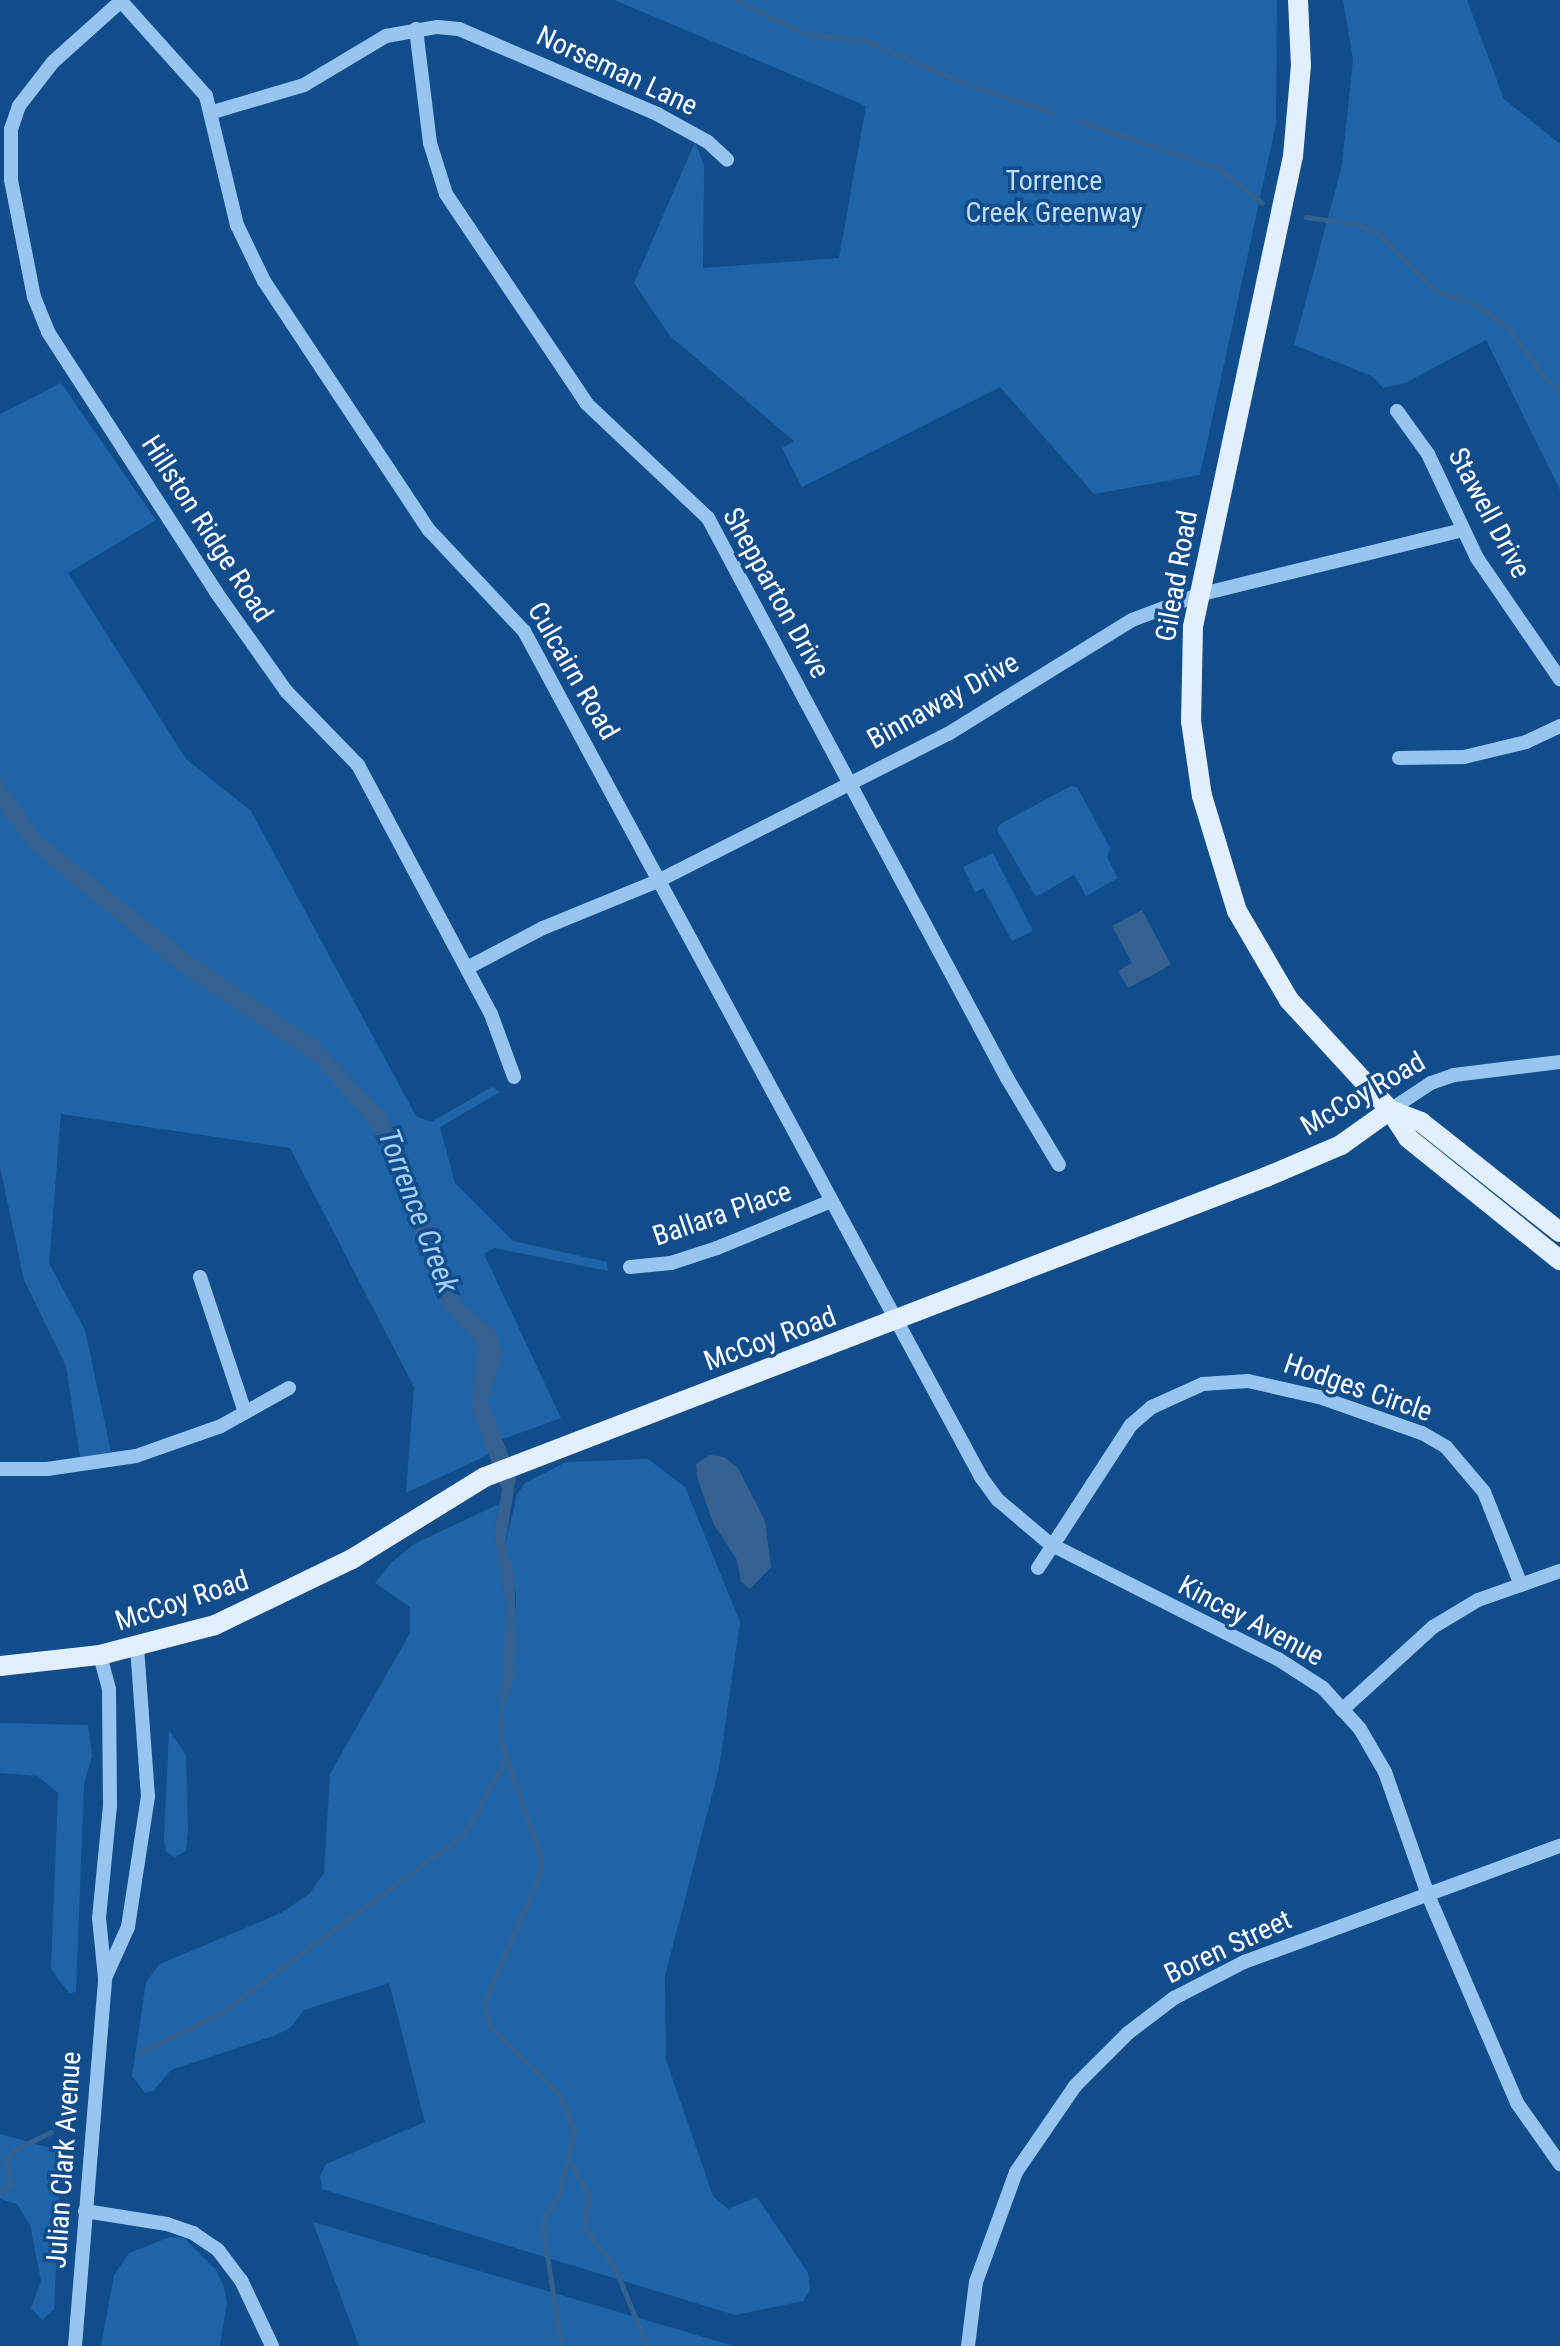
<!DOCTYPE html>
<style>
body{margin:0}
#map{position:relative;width:1560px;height:2346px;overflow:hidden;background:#114c8b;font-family:"Roboto Condensed",sans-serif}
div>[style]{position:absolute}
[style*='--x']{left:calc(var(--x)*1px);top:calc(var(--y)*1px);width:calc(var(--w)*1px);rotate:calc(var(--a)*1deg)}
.green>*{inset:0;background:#1f64a9}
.water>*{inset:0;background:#356190}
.stream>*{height:5px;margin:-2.5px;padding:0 2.5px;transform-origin:2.5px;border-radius:2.5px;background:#356190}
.minor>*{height:14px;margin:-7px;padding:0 7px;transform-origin:7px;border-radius:7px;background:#97c5f1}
.major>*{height:20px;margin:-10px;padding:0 10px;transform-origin:10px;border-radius:10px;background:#e2efff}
span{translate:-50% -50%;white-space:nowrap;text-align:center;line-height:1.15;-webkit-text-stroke:7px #114c8b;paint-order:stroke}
.street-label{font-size:28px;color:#fff}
.park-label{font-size:28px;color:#bedefd}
.water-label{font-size:30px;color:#a3cff9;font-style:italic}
</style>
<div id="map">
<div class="green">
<i style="clip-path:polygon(614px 0,1277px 0,1276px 124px,1200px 475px,1094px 494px,1000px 387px,802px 487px,782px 448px,794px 441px,670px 336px,634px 283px,695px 142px,704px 165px,703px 268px,839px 258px,866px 106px)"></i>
<i style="clip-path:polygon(1343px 0,1467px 0,1504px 99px,1560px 144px,1560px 490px,1486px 340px,1405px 383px,1383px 388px,1372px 376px,1294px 345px,1342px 165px,1353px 59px)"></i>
<i style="clip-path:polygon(61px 383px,156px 520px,68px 573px,186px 759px,251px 811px,416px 1116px,431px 1122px,492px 1087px,500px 1092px,440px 1127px,455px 1183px,513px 1241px,607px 1262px,608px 1271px,494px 1248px,484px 1254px,561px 1418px,489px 1444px,492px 1453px,406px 1493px,414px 1387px,290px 1148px,61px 1114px,49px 1263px,85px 1330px,111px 1452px,80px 1457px,66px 1366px,24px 1280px,0 1167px,0 414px)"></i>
<i style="clip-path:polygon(1071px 786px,1077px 787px,1110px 848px,1107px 857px,1118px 878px,1086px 896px,1074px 875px,1036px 897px,997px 830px,1000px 824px)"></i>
<i style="clip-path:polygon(993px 853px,1033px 931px,1012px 941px,983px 888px,975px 892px,963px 867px)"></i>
<i style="clip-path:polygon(648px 1459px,685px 1487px,740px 1622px,719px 1768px,665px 1976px,666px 2060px,713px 2196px,728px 2209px,757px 2197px,808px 2273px,810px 2290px,803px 2301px,735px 2315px,322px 2189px,320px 2176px,326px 2164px,425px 2122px,389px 1983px,304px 2010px,290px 2028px,276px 2035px,171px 2070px,153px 2091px,145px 2093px,132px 2076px,146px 1982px,160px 1964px,281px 1913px,309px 1894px,324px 1873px,330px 1774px,410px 1633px,410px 1607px,375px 1583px,391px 1563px,414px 1544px,499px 1504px,494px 1533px,507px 1607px,506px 1666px,515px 1673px,516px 1594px,505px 1546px,517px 1494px,525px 1483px,566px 1462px)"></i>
<i style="clip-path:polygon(0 1723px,88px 1725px,92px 1756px,84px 1784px,76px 1992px,69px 1993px,51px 1969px,58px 1793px,38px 1776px,0 1773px)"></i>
<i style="clip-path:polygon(169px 1730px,186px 1755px,188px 1828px,186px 1851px,175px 1857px,166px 1852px,164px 1838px)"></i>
<i style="clip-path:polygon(0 2134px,61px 2151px,54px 2310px,42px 2320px,31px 2308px,41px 2281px,30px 2225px,17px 2204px,0 2199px)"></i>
<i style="clip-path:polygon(313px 2222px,734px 2346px,359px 2346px)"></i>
<i style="clip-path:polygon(170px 2237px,184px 2238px,216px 2270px,223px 2284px,227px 2302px,220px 2346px,101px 2346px,114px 2275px,129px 2253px)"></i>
</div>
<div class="water">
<i style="clip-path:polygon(0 778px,39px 834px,190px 955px,315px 1039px,387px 1115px,463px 1304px,496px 1332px,503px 1353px,488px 1401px,516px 1476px,505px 1546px,514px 1573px,517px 1648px,515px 1673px,499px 1722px,507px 1607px,494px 1533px,502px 1490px,472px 1409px,478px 1345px,439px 1301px,380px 1137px,316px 1063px,181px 973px,31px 849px,0 809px)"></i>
<i style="clip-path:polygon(1142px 910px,1171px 965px,1128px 988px,1118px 971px,1132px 963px,1112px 926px)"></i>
<i style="clip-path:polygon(710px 1455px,724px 1457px,738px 1468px,765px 1521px,771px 1567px,750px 1589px,741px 1582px,737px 1560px,713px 1523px,697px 1477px,696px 1464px)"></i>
</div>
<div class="stream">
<i style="--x:735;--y:0;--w:79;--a:25.6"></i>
<i style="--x:806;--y:34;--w:59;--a:6.8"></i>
<i style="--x:865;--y:41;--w:116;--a:22.8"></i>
<i style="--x:972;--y:86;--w:83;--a:18.2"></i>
<i style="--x:1079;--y:121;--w:149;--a:18.8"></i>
<i style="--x:1220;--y:169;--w:54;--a:39"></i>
<i style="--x:1306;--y:217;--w:49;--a:8.1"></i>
<i style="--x:1355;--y:224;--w:26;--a:23"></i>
<i style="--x:1379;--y:234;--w:81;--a:45"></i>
<i style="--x:1436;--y:291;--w:43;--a:18.9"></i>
<i style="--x:1477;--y:305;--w:37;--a:36"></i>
<i style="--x:1507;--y:327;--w:65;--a:53.1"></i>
<i style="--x:1546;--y:379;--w:17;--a:36"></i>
<i style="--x:500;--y:1717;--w:25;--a:88"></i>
<i style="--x:501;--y:1742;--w:120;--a:71"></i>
<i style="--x:540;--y:1855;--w:19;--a:90"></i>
<i style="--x:540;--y:1874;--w:140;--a:113.6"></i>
<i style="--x:484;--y:2002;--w:25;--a:76"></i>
<i style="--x:490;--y:2026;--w:97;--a:44.6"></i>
<i style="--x:559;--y:2094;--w:38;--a:67"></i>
<i style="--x:574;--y:2129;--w:65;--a:103.4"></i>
<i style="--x:559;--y:2192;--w:35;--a:119"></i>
<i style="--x:542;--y:2223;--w:124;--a:81.2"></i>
<i style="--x:138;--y:2053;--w:90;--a:-25.7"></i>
<i style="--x:219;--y:2014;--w:304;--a:-36.3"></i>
<i style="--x:464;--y:1834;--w:86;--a:-60.8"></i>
<i style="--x:568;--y:2159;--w:39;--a:60"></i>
<i style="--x:588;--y:2193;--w:36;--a:95"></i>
<i style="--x:585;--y:2229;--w:47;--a:51.9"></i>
<i style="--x:614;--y:2266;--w:87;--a:67.6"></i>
<i style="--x:0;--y:2192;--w:14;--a:-36"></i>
<i style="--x:11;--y:2184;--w:25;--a:-102"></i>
<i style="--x:6;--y:2160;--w:13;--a:-51"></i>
<i style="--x:14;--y:2150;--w:41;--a:-25.9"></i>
</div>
<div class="minor">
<i style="--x:120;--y:0;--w:129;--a:48.1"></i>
<i style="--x:206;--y:96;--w:133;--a:76.5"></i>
<i style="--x:237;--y:225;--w:62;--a:64.3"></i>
<i style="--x:264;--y:281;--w:299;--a:56.5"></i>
<i style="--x:429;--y:530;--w:139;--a:46.8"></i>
<i style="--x:524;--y:631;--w:962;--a:61.62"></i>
<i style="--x:981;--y:1477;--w:29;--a:54"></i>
<i style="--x:998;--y:1500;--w:68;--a:40.2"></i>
<i style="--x:1050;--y:1544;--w:255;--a:26.8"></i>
<i style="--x:1278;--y:1659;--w:54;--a:32.8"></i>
<i style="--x:1323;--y:1688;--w:55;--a:47.9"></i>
<i style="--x:1360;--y:1729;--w:50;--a:59.8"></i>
<i style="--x:1385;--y:1772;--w:130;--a:70.7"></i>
<i style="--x:1428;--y:1895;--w:226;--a:66.8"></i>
<i style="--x:1517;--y:2103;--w:75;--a:54.8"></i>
<i style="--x:121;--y:1;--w:91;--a:138.1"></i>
<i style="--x:53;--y:62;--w:56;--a:127.7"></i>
<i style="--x:19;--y:106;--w:24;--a:109"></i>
<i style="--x:11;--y:129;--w:51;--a:90"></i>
<i style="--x:11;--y:180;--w:119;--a:78.9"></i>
<i style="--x:34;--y:297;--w:38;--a:68"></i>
<i style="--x:48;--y:332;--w:310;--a:57.1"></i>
<i style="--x:216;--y:592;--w:121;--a:54.7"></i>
<i style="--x:286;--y:691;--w:103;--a:45.8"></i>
<i style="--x:358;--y:765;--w:282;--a:61.9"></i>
<i style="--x:491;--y:1014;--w:67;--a:69.9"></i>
<i style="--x:416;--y:29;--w:115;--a:83"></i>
<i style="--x:430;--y:143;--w:53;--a:72.6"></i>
<i style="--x:446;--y:194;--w:253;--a:56.1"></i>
<i style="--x:587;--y:404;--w:166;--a:43.3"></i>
<i style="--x:708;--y:518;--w:635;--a:61.9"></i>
<i style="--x:1007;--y:1078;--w:101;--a:59.1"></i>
<i style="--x:213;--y:112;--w:95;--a:-16.5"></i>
<i style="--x:304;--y:85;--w:96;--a:-30.9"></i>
<i style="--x:386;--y:36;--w:52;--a:-10"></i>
<i style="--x:437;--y:27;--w:22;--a:5"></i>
<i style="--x:459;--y:29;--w:215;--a:23.2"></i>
<i style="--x:657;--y:114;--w:58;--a:28.8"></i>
<i style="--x:708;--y:142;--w:26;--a:43"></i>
<i style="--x:1397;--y:411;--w:53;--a:54.2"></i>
<i style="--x:1428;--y:454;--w:115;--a:64.8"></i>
<i style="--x:1477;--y:558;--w:147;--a:55.6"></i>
<i style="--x:1399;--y:758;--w:65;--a:-0.9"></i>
<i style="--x:1464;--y:757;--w:64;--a:-13.6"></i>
<i style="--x:1526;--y:742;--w:38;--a:-25"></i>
<i style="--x:467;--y:968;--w:86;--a:-27.8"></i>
<i style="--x:543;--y:928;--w:126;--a:-22.3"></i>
<i style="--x:660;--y:880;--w:323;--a:-26.9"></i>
<i style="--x:948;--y:734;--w:216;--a:-31.8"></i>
<i style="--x:1132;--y:620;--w:71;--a:-20.7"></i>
<i style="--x:1198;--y:595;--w:273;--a:-13.8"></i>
<i style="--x:1390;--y:1110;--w:49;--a:-33.4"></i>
<i style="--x:1431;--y:1083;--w:24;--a:-19"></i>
<i style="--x:1454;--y:1075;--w:107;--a:-7"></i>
<i style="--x:630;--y:1267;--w:41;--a:-5.6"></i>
<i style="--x:671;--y:1263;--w:48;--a:-18.1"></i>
<i style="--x:717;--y:1248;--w:121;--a:-22.3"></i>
<i style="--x:200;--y:1277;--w:142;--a:71.6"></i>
<i style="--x:0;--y:1469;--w:47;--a:0"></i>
<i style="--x:47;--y:1469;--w:90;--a:-8.3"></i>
<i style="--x:136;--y:1456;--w:90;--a:-19.4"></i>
<i style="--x:221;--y:1426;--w:78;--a:-29.2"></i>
<i style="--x:1038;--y:1568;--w:171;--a:-57"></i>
<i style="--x:1131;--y:1425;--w:28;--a:-41"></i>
<i style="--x:1152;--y:1407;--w:56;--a:-24.3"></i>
<i style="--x:1203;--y:1384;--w:45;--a:-3.8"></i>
<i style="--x:1248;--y:1381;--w:73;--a:12.7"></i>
<i style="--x:1319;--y:1397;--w:109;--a:19.3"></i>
<i style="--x:1422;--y:1433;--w:28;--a:30"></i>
<i style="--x:1446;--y:1447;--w:59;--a:49.8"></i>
<i style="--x:1484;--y:1492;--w:100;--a:68.3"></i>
<i style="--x:1342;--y:1710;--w:123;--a:-42.4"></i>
<i style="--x:1433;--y:1627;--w:52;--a:-31"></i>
<i style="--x:1478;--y:1600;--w:87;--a:-19.5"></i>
<i style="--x:105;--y:1978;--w:56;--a:-65.7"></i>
<i style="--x:128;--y:1927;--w:132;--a:-81.3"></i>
<i style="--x:148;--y:1797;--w:149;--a:-94.2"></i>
<i style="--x:85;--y:2211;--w:83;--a:9"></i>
<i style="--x:167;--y:2224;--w:28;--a:19"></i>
<i style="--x:193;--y:2233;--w:30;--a:34"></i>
<i style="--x:218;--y:2250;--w:38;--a:53"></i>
<i style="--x:241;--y:2280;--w:73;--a:64.8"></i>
<i style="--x:75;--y:2346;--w:369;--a:-85.3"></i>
<i style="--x:105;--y:1978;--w:60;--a:-95.7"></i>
<i style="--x:99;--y:1918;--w:114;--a:-84.4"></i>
<i style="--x:110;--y:1805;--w:116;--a:-90.5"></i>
<i style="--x:109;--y:1689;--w:35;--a:-105"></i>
<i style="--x:968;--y:2346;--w:64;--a:-82.9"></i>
<i style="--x:976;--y:2282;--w:117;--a:-70"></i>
<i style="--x:1016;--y:2172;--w:104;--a:-55.5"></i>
<i style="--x:1075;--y:2086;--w:75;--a:-45"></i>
<i style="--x:1128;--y:2033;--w:58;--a:-37.3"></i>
<i style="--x:1174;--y:1998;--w:79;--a:-27.2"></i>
<i style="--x:1244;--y:1962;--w:337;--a:-20.2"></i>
</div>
<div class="major">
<i style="--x:1298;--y:0;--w:65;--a:87.4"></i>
<i style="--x:1301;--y:65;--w:91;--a:95"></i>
<i style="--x:1293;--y:156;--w:481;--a:102"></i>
<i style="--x:1193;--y:627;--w:94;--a:91.2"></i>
<i style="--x:1191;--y:721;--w:76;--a:81.7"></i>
<i style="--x:1202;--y:796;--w:120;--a:73.1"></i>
<i style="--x:1237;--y:911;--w:103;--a:59.7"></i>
<i style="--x:1289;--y:1000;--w:149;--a:47.4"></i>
<i style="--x:1390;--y:1110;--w:33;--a:57"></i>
<i style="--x:1408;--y:1138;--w:195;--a:38.8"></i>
<i style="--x:1390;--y:1110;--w:33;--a:21"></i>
<i style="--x:1421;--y:1122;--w:177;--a:38.4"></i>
<i style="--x:0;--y:1666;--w:101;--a:-6.3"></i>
<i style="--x:100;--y:1655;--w:119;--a:-14.6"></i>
<i style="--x:215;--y:1625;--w:152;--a:-25.7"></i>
<i style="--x:352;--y:1559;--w:156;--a:-31.7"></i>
<i style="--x:485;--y:1477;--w:837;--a:-21.01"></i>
<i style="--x:1266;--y:1177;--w:82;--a:-23.1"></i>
<i style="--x:1341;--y:1145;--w:60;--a:-35.5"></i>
</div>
<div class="street-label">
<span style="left:617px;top:71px;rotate:25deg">Norseman Lane</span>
<span style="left:1489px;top:513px;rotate:62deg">Stawell Drive</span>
<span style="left:207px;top:529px;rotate:57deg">Hillston Ridge Road</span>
<span style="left:1177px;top:576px;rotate:-80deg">Gilead Road</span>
<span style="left:776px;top:593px;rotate:61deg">Shepparton Drive</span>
<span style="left:573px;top:671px;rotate:60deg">Culcairn Road</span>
<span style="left:943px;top:701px;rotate:-29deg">Binnaway Drive</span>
<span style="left:1363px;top:1094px;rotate:-30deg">McCoy Road</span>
<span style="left:722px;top:1214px;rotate:-19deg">Ballara Place</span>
<span style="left:770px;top:1339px;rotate:-20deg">McCoy Road</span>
<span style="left:1358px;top:1388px;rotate:19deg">Hodges Circle</span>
<span style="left:182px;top:1601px;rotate:-18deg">McCoy Road</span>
<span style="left:1251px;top:1621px;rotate:28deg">Kincey Avenue</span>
<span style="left:1228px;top:1947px;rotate:-25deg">Boren Street</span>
<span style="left:64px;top:2160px;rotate:-86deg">Julian Clark Avenue</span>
</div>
<div class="park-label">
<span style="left:1054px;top:197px">Torrence<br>Creek Greenway</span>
</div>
<div class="water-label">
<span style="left:418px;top:1211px;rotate:69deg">Torrence Creek</span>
</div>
</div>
